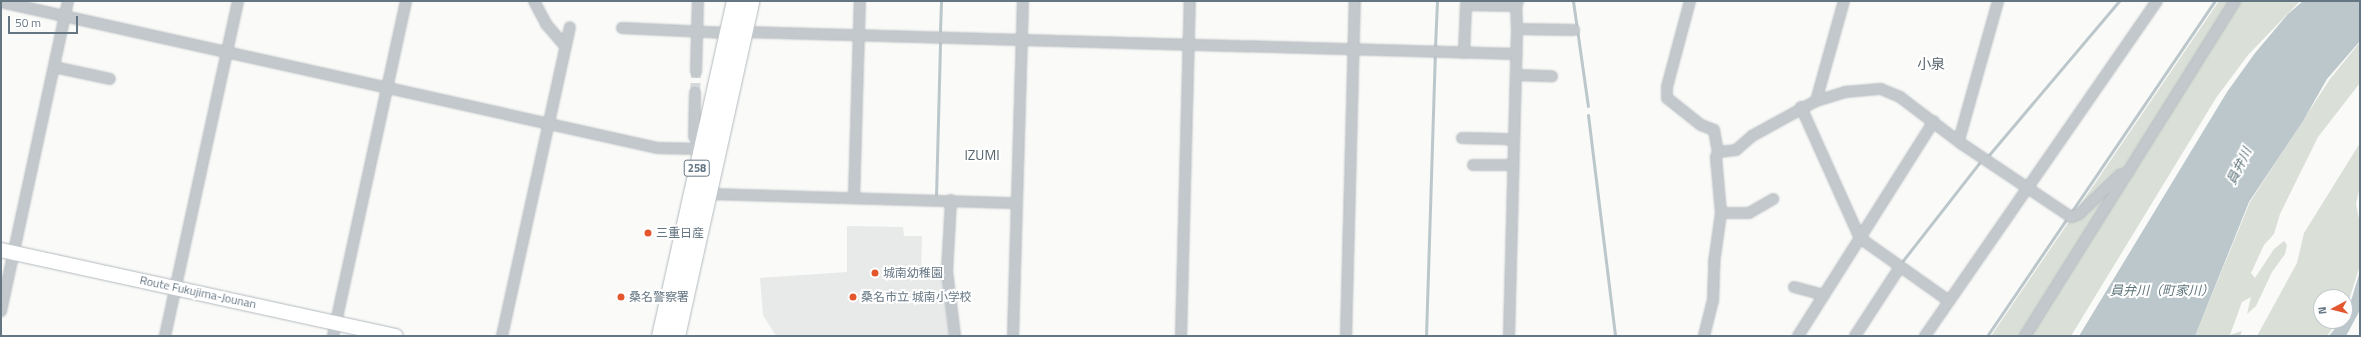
<!DOCTYPE html>
<meta charset="utf-8">
<style>
body{margin:0}
#map{position:relative;width:2361px;height:337px;overflow:hidden;background:#fafaf8;font-family:"Titillium Web","Noto Sans JP",sans-serif}
div>[style]{position:absolute}
[style*='--x']{left:calc(var(--x)*1px);top:calc(var(--y)*1px);width:calc(var(--w)*1px);rotate:calc(var(--a)*1deg)}
.built>*{inset:0;background:#e8e9e9}
.green>*{inset:0;background:#dadfd7}
.water>*{inset:0;background:#bbc7cb}
.stream>*{height:3px;margin:-1.5px;padding:0 1.5px;transform-origin:1.5px;border-radius:1.5px;background:#bbc7cb}
.minor-tunnel>*{height:10px;margin-top:-5px;transform-origin:0;background:repeating-linear-gradient(90deg,#d5d9db 0 10px,transparent 0 15px)}
.roads{filter:drop-shadow(0 0 1px #b3babf) drop-shadow(0 0 1px #b3babf)}
.minor>*{height:10px;margin:-5px;padding:0 5px;transform-origin:5px;border-radius:5px;background:#c3c8cc}
.secondary>*{height:14px;margin:-7px;padding:0 7px;transform-origin:7px;border-radius:7px;background:#fff}
.trunk>*{height:17px;margin:-8.5px;padding:0 8.5px;transform-origin:8.5px;border-radius:8.5px;background:#fff}
.dots>*{width:11px;height:11px;translate:-50% -50%;box-sizing:border-box;border:2px solid #fff;border-radius:50%}
span{translate:-50% -50%;white-space:nowrap;text-align:center;line-height:1.15;-webkit-text-stroke:4px #fff;paint-order:stroke}
.shield-label span{padding:1px 3px;background:#fff;border:1px solid;border-radius:3px;-webkit-text-stroke-width:0}
.shield-label{font-size:11px;color:#657683;font-weight:700}
.poi-label{font-size:12px;color:#657683}
.left{translate:0 -50%;text-align:left}
.street-label{font-size:12px;color:#657683}
.water-label{font-size:13px;color:#60757c;font-style:italic}
.quarter-label{font-size:14px;color:#57646e}
.frame{position:absolute;inset:0;border:2px solid #657683;pointer-events:none}
.north{position:absolute;left:2313px;top:289px;width:40px;height:40px;box-sizing:border-box;background:#fff;border:1px solid #c1c8cd;border-radius:50%;rotate:263deg;font-size:11px;font-weight:700;line-height:16px;text-align:center;color:#657683}
.north::after{content:'';display:block;margin:auto;width:14px;height:18px;background:#e4572e;clip-path:polygon(50% 0,100% 100%,50% 72%,0 100%)}
.scale{position:absolute;left:8px;top:16px;width:70px;height:18px;box-sizing:border-box;border:2px solid #657683;border-top:0;padding-left:5px;font-size:12px;line-height:14px;white-space:nowrap;color:#657683;-webkit-text-stroke:3px #fff;paint-order:stroke}
</style>
<div id="map">
<div class="built">
<i style="clip-path:polygon(847px 226px,903px 227px,904px 236px,922px 236px,921px 275px,943px 275px,949px 336px,776px 336px,763px 315px,760px 278px,847px 272px)"></i>
</div>
<div class="green">
<i style="clip-path:polygon(2219px 1px,2300px 1px,2248px 55px,2216px 98px,2071px 336px,1991px 336px)"></i>
<i style="clip-path:polygon(2360px 42px,2360px 83px,2318px 137px,2280px 214px,2274px 234px,2264px 245px,2251px 273px,2255px 278px,2274px 249px,2284px 241px,2287px 245px,2285px 254px,2272px 272px,2256px 306px,2247px 314px,2251px 297px,2242px 302px,2230px 335px,2242px 331px,2240px 336px,2195px 336px,2250px 202px,2330px 79px)"></i>
<i style="clip-path:polygon(2360px 143px,2360px 186px,2356px 204px,2360px 224px,2360px 265px,2346px 310px,2345px 312px,2345px 297px,2321px 297px,2321px 321px,2338px 321px,2327px 336px,2257px 336px,2297px 263px,2304px 233px)"></i>
</div>
<div class="water">
<i style="clip-path:polygon(2303px 1px,2360px 1px,2360px 41px,2327px 79px,2303px 121px,2249px 202px,2195px 336px,2079px 336px,2227px 92px,2255px 53px,2288px 14px)"></i>
<i style="clip-path:polygon(2360px 271px,2360px 310px,2346px 336px,2329px 336px,2341px 321px,2345px 321px)"></i>
</div>
<div class="stream">
<i style="--x:1573;--y:1;--w:106;--a:81.9"></i>
<i style="--x:940;--y:31;--w:30;--a:-88"></i>
<i style="--x:1435;--y:47;--w:46;--a:-87.5"></i>
<i style="--x:1588;--y:115;--w:223;--a:83"></i>
<i style="--x:1988;--y:156;--w:203;--a:-49.8"></i>
<i style="--x:936;--y:197;--w:154;--a:-88.5"></i>
<i style="--x:1901;--y:263;--w:128;--a:-52"></i>
<i style="--x:1426;--y:336;--w:279;--a:-88.2"></i>
<i style="--x:1987;--y:336;--w:405;--a:-55.8"></i>
</div>
<div class="minor-tunnel">
<i style="--x:695;--y:93;--w:22;--a:-87"></i>
</div>
<div class="roads">
<div class="minor">
<i style="--x:534;--y:1;--w:26;--a:62"></i>
<i style="--x:546;--y:24;--w:29;--a:49"></i>
<i style="--x:1690;--y:1;--w:89;--a:105"></i>
<i style="--x:1667;--y:87;--w:11;--a:90"></i>
<i style="--x:1667;--y:98;--w:43;--a:38.5"></i>
<i style="--x:1701;--y:125;--w:14;--a:21"></i>
<i style="--x:1714;--y:130;--w:22;--a:80"></i>
<i style="--x:1718;--y:152;--w:18;--a:-6"></i>
<i style="--x:1736;--y:150;--w:21;--a:-41"></i>
<i style="--x:1752;--y:136;--w:73;--a:-28.7"></i>
<i style="--x:1816;--y:101;--w:30;--a:-17"></i>
<i style="--x:1845;--y:92;--w:36;--a:-5"></i>
<i style="--x:1881;--y:89;--w:21;--a:23"></i>
<i style="--x:1900;--y:97;--w:78;--a:37.2"></i>
<i style="--x:1962;--y:144;--w:131;--a:33.8"></i>
<i style="--x:2071;--y:217;--w:9;--a:-21"></i>
<i style="--x:2079;--y:214;--w:57;--a:-43.6"></i>
<i style="--x:2120;--y:175;--w:9;--a:-18"></i>
<i style="--x:1;--y:2;--w:673;--a:12.53"></i>
<i style="--x:658;--y:148;--w:44;--a:1.3"></i>
<i style="--x:622;--y:28;--w:106;--a:2.7"></i>
<i style="--x:1517;--y:29;--w:57;--a:1"></i>
<i style="--x:744;--y:32;--w:773;--a:1.63"></i>
<i style="--x:1464;--y:53;--w:48;--a:-87.6"></i>
<i style="--x:1466;--y:5;--w:50;--a:1.1"></i>
<i style="--x:54;--y:67;--w:57;--a:12.1"></i>
<i style="--x:696;--y:71;--w:70;--a:-88.4"></i>
<i style="--x:1516;--y:75;--w:36;--a:2"></i>
<i style="--x:695;--y:93;--w:43;--a:91.3"></i>
<i style="--x:694;--y:136;--w:15;--a:58"></i>
<i style="--x:1816;--y:101;--w:104;--a:-74.4"></i>
<i style="--x:1801;--y:107;--w:144;--a:65.8"></i>
<i style="--x:1860;--y:238;--w:109;--a:35.3"></i>
<i style="--x:1462;--y:138;--w:43;--a:1.3"></i>
<i style="--x:1505;--y:139;--w:9;--a:13"></i>
<i style="--x:1959;--y:140;--w:144;--a:-74.3"></i>
<i style="--x:1473;--y:165;--w:40;--a:0"></i>
<i style="--x:706;--y:194;--w:311;--a:1.7"></i>
<i style="--x:854;--y:198;--w:197;--a:-88.3"></i>
<i style="--x:951;--y:200;--w:71;--a:93.2"></i>
<i style="--x:947;--y:271;--w:65;--a:83"></i>
<i style="--x:1721;--y:213;--w:28;--a:0"></i>
<i style="--x:1749;--y:213;--w:28;--a:-30"></i>
<i style="--x:1794;--y:287;--w:31;--a:15"></i>
<i style="--x:1;--y:311;--w:317;--a:-77.8"></i>
<i style="--x:165;--y:336;--w:343;--a:-77.7"></i>
<i style="--x:333;--y:336;--w:343;--a:-77.7"></i>
<i style="--x:502;--y:336;--w:316;--a:-77.6"></i>
<i style="--x:1013;--y:336;--w:335;--a:-88.3"></i>
<i style="--x:1181;--y:336;--w:335;--a:-88.5"></i>
<i style="--x:1346;--y:336;--w:335;--a:-88.5"></i>
<i style="--x:1509;--y:336;--w:307;--a:-88.5"></i>
<i style="--x:1517;--y:29;--w:23;--a:-92"></i>
<i style="--x:1516;--y:6;--w:5;--a:-68"></i>
<i style="--x:1704;--y:336;--w:36;--a:-76"></i>
<i style="--x:1713;--y:301;--w:38;--a:-88"></i>
<i style="--x:1714;--y:263;--w:50;--a:-82"></i>
<i style="--x:1721;--y:213;--w:56;--a:-95.1"></i>
<i style="--x:1716;--y:157;--w:5;--a:-68"></i>
<i style="--x:1798;--y:336;--w:254;--a:-57.7"></i>
<i style="--x:1855;--y:336;--w:82;--a:-56.9"></i>
<i style="--x:1925;--y:336;--w:407;--a:-55.3"></i>
<i style="--x:2025;--y:336;--w:395;--a:-57.9"></i>
</div>
<div class="secondary">
<i style="--x:1;--y:250;--w:404;--a:12.3"></i>
</div>
<div class="trunk">
<i style="--x:660;--y:336;--w:343;--a:-77.4"></i>
<i style="--x:676;--y:336;--w:343;--a:-77.5"></i>
</div>
</div>
<div class="dots">
<i style="left:648px;top:233px;background:#e4572e"></i>
<i style="left:875px;top:273px;background:#e4572e"></i>
<i style="left:621px;top:297px;background:#e4572e"></i>
<i style="left:853px;top:297px;background:#e4572e"></i>
</div>
<div class="shield-label">
<span style="left:697px;top:168px">258</span>
</div>
<div class="poi-label">
<span class="left" style="left:656px;top:233px">三重日産</span>
<span class="left" style="left:883px;top:273px">城南幼稚園</span>
<span class="left" style="left:629px;top:297px">桑名警察署</span>
<span class="left" style="left:861px;top:297px">桑名市立 城南小学校</span>
</div>
<div class="street-label">
<span style="left:198px;top:292px;rotate:12deg">Route Fukujima-Jounan</span>
</div>
<div class="water-label">
<span style="left:2239px;top:166px;rotate:-64deg">員弁川</span>
<span style="left:2162px;top:290px">員弁川（町家川）</span>
</div>
<div class="quarter-label">
<span style="left:1931px;top:64px">小泉</span>
<span style="left:982px;top:155px">IZUMI</span>
</div>
<div class="frame"></div>
<div class="north">N</div>
<div class="scale">50 m</div>
</div>
